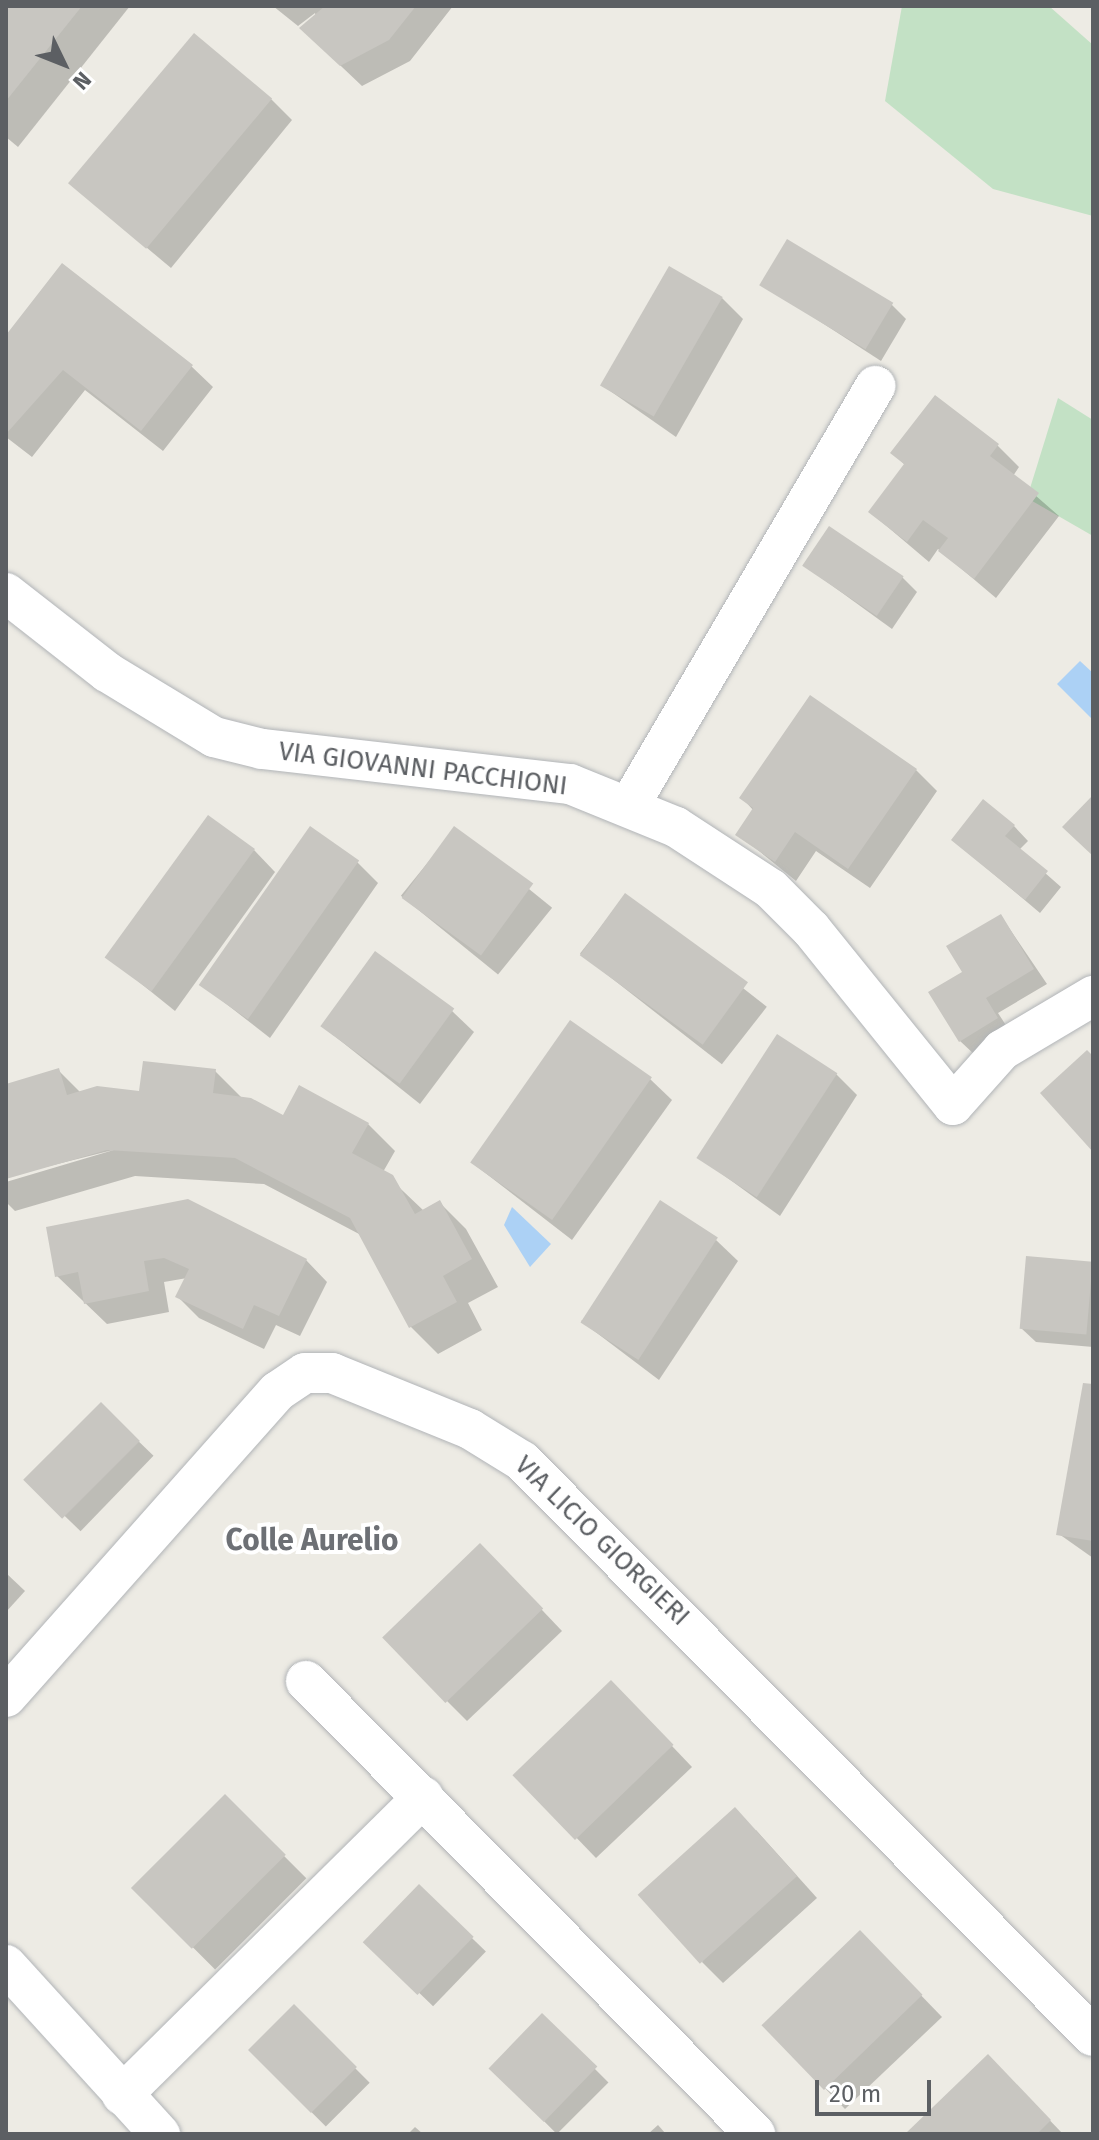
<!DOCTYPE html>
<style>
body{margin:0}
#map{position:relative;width:1099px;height:2140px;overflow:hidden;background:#edebe4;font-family:"Fira Sans",sans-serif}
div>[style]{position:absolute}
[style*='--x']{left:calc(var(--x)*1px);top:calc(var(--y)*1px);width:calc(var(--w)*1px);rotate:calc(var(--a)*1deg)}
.green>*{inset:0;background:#c3e1c5}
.water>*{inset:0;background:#acd1f5}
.shadow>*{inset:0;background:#0003;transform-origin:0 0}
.building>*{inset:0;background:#c8c6c1;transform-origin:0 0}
.roads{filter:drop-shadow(0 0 2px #b1b4b7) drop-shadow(0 0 2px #b1b4b7)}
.minor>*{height:40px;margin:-20px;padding:0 20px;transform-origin:20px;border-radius:20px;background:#fff}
span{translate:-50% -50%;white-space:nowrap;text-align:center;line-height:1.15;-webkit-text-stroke:8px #fff;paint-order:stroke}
.street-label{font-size:26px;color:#5c5f63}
.quarter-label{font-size:30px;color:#6d7075;font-weight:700}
.frame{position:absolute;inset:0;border:8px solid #5c5f63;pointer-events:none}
.north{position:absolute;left:24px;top:24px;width:80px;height:80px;-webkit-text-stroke:6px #fff;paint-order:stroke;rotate:133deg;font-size:22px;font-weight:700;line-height:32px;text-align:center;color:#5c5f63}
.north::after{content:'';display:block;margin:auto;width:28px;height:36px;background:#5c5f63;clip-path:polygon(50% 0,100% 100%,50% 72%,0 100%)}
.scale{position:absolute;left:815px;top:2080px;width:116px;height:36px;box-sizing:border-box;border:4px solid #5c5f63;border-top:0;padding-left:10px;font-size:24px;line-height:28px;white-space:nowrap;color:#5c5f63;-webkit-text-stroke:6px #fff;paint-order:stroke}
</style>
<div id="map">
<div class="green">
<i style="clip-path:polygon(902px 6px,1049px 6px,1093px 45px,1093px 216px,993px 189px,885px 101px)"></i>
<i style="clip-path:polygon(1058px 398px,1093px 420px,1093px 536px,1027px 498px)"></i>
</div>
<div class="water">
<i style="clip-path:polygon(1080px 661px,1093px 673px,1093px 720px,1057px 684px)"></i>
<i style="clip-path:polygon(512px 1207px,551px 1244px,530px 1267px,504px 1225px)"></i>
</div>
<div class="shadow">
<i style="clip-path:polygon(6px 6px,130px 6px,18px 147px,6px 137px)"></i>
<i style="clip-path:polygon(273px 6px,453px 6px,410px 61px,362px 86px,323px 49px,315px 13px,298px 26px)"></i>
<i style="clip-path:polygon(271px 99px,292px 120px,171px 268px,72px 185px)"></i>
<i style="clip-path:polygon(762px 284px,892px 305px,906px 319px,881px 361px)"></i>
<i style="clip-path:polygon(722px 298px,743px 319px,676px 437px,603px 386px)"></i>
<i style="clip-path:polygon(6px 339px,191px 366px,213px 387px,163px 451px,85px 390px,32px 457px,6px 437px)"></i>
<i style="clip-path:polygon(935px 397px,998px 446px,1019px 467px,1013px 476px,1059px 516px,996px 598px,938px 549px,929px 562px,870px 512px,906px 466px,893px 453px)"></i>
<i style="clip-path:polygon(805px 566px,902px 577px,917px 592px,892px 629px)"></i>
<i style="clip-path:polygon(916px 770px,937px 791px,870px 888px,816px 851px,796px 881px,738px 834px,754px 811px,742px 798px)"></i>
<i style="clip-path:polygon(1014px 826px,1028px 841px,1019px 850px,1061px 887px,1040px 913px,953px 840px)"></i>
<i style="left:455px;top:829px;width:125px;height:86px;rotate:39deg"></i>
<i style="clip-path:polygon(254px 850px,275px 872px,175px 1011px,108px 957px)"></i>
<i style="clip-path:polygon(357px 862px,378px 883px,270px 1038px,202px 985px)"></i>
<i style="left:625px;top:896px;width:180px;height:73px;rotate:38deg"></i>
<i style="clip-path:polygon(1001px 916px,1047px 984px,998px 1013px,1011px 1033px,975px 1055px,960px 1041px,965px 973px)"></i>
<i style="clip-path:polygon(452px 1011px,474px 1032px,420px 1104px,322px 1026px)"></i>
<i style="clip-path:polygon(59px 1071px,81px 1093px,141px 1094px,215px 1071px,243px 1099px,284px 1118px,368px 1124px,395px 1151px,383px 1172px,424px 1211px,439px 1202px,466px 1229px,498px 1287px,468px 1303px,482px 1330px,438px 1354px,411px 1327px,361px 1235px,264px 1184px,135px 1176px,15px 1211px,6px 1202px,6px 1182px,117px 1149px,6px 1177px,6px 1086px)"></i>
<i style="clip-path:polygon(836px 1074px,857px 1095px,780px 1216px,700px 1158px)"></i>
<i style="clip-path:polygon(650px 1079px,672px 1100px,572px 1240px,471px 1162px)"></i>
<i style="clip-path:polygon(188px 1201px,306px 1260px,327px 1282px,300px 1336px,276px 1325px,264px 1349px,199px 1318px,178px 1297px,187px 1278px,164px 1282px,169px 1312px,107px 1324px,57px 1276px)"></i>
<i style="clip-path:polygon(716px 1240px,738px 1261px,659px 1380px,581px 1321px)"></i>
<i style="clip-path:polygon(1093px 1264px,1093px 1347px,1036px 1342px,1021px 1328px)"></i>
<i style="clip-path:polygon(1093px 1386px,1093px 1558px,1059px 1534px)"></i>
<i style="left:101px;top:1405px;width:73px;height:105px;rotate:44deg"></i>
<i style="clip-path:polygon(501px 1567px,562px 1631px,467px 1721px,446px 1700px)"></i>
<i style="clip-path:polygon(6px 1573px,25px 1591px,6px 1612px)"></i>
<i style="clip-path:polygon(632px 1704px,692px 1767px,596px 1858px,515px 1774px)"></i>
<i style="left:225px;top:1797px;width:115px;height:129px;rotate:45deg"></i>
<i style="clip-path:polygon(756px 1830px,817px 1898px,723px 1983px,702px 1962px)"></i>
<i style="left:419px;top:1887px;width:93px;height:76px;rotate:44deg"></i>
<i style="clip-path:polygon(881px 1954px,942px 2017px,845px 2109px,764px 2025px)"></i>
<i style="left:294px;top:2007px;width:107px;height:62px;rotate:45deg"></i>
<i style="left:542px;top:2016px;width:94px;height:73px;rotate:45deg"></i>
<i style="clip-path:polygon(1009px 2078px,1063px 2134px,908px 2134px)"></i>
<i style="clip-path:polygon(658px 2125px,666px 2134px,648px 2134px)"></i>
<i style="clip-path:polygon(415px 2127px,423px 2134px,408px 2134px)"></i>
</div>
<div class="building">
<i style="clip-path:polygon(6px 6px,82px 6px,6px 101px)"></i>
<i style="clip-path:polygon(325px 6px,416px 6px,389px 40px,340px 66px,299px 28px)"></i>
<i style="left:194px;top:33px;width:102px;height:196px;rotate:40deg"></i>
<i style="left:787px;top:239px;width:124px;height:54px;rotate:31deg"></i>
<i style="clip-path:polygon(62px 263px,193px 365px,141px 431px,63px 370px,6px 434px,6px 335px)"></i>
<i style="left:669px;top:266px;width:62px;height:138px;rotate:30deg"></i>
<i style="clip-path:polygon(935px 395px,999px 444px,990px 456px,1039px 493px,974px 579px,938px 551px,948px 538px,923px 520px,907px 542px,868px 512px,904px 464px,890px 453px)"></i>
<i style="left:829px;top:526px;width:90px;height:48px;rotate:34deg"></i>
<i style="clip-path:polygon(810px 695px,917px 769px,848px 869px,795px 832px,775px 862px,735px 835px,753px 808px,739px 798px)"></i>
<i style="clip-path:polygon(1093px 795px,1093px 856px,1062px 827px)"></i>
<i style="clip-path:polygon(983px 799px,1015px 825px,1005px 836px,1048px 871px,1025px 900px,951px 840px)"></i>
<i style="left:208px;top:815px;width:58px;height:176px;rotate:36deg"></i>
<i style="left:310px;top:826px;width:60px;height:194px;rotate:35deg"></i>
<i style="left:454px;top:826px;width:98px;height:89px;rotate:36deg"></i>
<i style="left:625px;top:893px;width:152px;height:77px;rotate:36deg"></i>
<i style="clip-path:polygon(1001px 914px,1034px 969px,986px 998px,998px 1018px,959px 1042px,928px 992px,962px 972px,946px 946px)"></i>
<i style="left:375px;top:951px;width:98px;height:93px;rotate:36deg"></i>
<i style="left:570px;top:1020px;width:100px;height:174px;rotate:35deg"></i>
<i style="left:777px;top:1034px;width:72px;height:148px;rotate:33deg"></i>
<i style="clip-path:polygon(1087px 1050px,1093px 1056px,1093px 1152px,1040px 1093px)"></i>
<i style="clip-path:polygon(143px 1061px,216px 1069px,213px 1093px,251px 1098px,283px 1115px,299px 1085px,369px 1123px,352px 1153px,393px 1175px,415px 1214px,440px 1200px,472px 1259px,443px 1276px,457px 1302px,409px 1328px,350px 1218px,235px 1158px,107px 1150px,6px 1179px,6px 1084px,59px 1068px,67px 1095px,97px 1086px,139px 1091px)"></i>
<i style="clip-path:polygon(188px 1199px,307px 1259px,279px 1316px,254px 1305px,243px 1329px,175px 1297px,189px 1269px,164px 1258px,144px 1261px,149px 1291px,84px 1304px,78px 1272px,55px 1277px,46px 1227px)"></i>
<i style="left:660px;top:1200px;width:69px;height:146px;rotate:33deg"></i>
<i style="left:1026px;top:1256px;width:67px;height:73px;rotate:5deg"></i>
<i style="clip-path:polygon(1083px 1383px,1093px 1384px,1093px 1541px,1056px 1535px)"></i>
<i style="left:101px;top:1402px;width:55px;height:110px;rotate:45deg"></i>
<i style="left:480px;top:1543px;width:91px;height:136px;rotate:46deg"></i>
<i style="left:611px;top:1680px;width:90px;height:137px;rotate:46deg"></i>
<i style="left:225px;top:1794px;width:86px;height:133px;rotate:45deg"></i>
<i style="left:735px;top:1807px;width:93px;height:131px;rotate:48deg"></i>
<i style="left:419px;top:1884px;width:76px;height:81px;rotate:44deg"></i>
<i style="left:860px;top:1930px;width:90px;height:137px;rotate:46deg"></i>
<i style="left:294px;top:2004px;width:89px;height:65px;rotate:45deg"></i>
<i style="left:542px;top:2013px;width:77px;height:77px;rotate:44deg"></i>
<i style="clip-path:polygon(988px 2054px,1051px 2120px,1037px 2134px,905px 2134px)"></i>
</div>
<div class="roads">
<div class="minor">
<i style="--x:6;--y:593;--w:128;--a:38"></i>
<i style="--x:107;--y:672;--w:125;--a:31.3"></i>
<i style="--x:214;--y:737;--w:49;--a:14"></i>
<i style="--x:262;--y:749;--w:310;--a:6.5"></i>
<i style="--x:570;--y:784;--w:114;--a:22.1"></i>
<i style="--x:676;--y:827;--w:113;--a:33.1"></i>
<i style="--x:771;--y:889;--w:57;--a:45"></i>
<i style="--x:811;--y:929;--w:226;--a:51.1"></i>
<i style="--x:953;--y:1105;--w:74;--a:-48.3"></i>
<i style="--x:1002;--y:1050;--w:106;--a:-30.7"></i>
<i style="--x:629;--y:806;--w:487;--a:-59.6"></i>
<i style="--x:306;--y:1681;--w:638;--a:45.25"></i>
<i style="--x:6;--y:1697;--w:409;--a:-48.4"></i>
<i style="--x:278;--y:1391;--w:32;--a:-34"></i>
<i style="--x:305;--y:1373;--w:27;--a:0"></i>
<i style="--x:332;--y:1373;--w:149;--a:22.1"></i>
<i style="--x:470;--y:1429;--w:61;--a:31.6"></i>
<i style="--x:522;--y:1461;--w:810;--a:45.2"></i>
<i style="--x:6;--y:1965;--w:229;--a:47.7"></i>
<i style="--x:122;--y:2095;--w:424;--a:-44.7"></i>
</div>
</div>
<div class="street-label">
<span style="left:423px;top:769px;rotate:7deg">VIA GIOVANNI PACCHIONI</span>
<span style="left:602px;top:1541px;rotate:44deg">VIA LICIO GIORGIERI</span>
</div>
<div class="quarter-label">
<span style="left:312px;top:1540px">Colle Aurelio</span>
</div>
<div class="frame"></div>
<div class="north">N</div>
<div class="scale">20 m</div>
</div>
